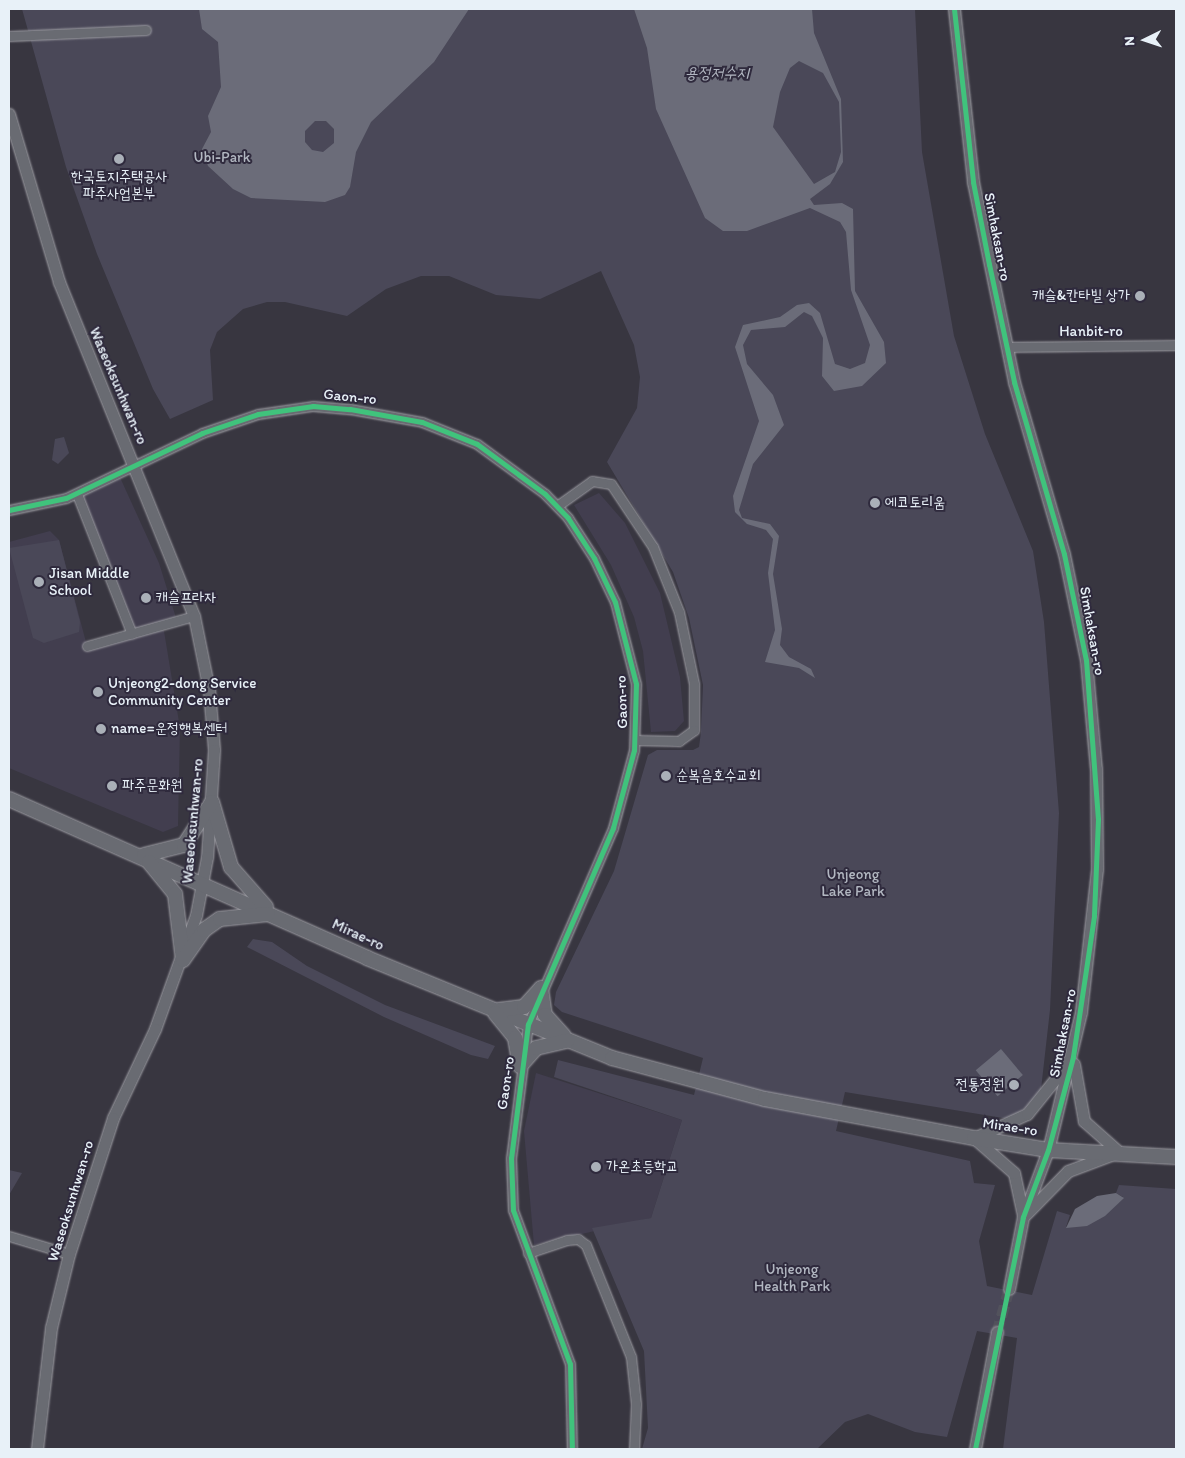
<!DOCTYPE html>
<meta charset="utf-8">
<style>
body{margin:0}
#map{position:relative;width:1185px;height:1458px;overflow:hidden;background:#383640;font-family:Itim,"Poor Story",sans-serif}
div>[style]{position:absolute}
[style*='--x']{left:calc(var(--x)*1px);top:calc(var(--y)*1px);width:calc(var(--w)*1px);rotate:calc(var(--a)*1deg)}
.built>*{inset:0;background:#423e4f}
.green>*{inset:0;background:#4a4858}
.water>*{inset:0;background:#6b6c79;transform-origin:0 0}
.tertiary-tunnel>*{height:11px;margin-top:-5.5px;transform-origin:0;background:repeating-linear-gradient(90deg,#52525c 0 11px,transparent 0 16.5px)}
.roads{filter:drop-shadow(0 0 1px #9c9ca2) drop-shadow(0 0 1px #9c9ca2)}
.minor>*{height:9px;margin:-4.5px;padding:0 4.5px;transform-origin:4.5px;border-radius:4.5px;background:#696b72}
.tertiary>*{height:11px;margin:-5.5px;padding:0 5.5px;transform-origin:5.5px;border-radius:5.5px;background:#696b72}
.secondary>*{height:14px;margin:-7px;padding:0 7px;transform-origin:7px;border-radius:7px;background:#696b72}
.cycleway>*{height:5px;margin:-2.5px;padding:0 2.5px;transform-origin:2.5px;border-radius:2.5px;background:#40c37c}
.dots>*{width:14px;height:14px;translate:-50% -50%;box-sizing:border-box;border:2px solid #2f2a3d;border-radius:50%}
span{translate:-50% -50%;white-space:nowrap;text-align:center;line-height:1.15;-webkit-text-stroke:4px #2f2a3d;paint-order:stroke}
.park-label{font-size:15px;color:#b2b7c1}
.poi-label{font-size:15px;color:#e8f1f8}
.right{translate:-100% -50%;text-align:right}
.left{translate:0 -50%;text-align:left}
.street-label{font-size:15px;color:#e8f1f8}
.water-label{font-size:16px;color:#b2b7c2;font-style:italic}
.frame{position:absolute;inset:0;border:10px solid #e8f1f8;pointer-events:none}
.north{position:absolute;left:1120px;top:15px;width:50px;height:50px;-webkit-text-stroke:4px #2f2a3d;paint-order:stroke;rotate:266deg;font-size:14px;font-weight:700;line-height:20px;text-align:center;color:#e8f1f8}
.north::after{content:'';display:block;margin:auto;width:18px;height:22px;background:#e8f1f8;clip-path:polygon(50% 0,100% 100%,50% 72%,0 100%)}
</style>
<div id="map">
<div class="built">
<i style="clip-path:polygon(118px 473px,159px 563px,177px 621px,163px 625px,180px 728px,178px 826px,163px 832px,9px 768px,9px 542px,50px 531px,59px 540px,87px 646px,131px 634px,77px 494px)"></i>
<i style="clip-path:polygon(599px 493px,625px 523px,660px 593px,680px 677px,684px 721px,675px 731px,651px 732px,643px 651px,634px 617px,611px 565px,574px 505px)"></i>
<i style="clip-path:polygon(536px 1073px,682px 1120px,651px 1218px,534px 1245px,524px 1131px)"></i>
</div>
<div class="green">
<i style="clip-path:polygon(22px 9px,915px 9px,922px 152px,954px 336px,985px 434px,1033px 551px,1044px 622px,1059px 813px,1050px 1010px,1040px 1098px,1009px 1119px,845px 1092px,836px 1131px,970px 1161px,974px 1183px,995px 1185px,979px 1241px,987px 1286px,1032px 1295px,1057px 1211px,1070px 1215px,1066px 1227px,1123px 1197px,1116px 1193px,1119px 1185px,1176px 1189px,1176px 1449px,1003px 1449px,1017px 1338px,977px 1331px,947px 1437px,915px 1432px,868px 1414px,845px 1422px,817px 1449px,642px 1449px,648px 1428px,644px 1351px,592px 1228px,651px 1218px,682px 1120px,554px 1077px,558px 1060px,694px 1095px,703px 1058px,562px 1012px,554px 1005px,556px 992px,614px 871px,648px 755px,657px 750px,693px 750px,699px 747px,701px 732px,703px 685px,689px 618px,673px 572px,607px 462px,637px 408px,640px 377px,634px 345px,601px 271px,540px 299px,496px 295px,449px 276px,421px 276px,386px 289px,347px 316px,285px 302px,267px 302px,243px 309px,217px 332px,210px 350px,213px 400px,170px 419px,153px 389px,97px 254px,66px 167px)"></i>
<i style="clip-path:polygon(64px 437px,69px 453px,58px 464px,52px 460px,55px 439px)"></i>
<i style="clip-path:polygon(59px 540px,80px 622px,79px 632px,44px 643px,33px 638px,9px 548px)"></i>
<i style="clip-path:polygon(253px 939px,272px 942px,307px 966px,385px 1005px,495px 1046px,488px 1059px,471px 1055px,384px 1017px,247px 947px)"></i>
<i style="clip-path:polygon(9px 1170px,22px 1173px,9px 1195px)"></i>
</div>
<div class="water">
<i style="clip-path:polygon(evenodd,199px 9px,469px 9px,434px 62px,371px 122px,356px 152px,350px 187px,345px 195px,325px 202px,251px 198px,233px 189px,208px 166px,202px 149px,211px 132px,208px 116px,221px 87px,218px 42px,202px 29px,199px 9px,326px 121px,334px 129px,334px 143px,323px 152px,312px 150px,305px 142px,305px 131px,315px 121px,326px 121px)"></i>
<i style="clip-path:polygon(evenodd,634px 9px,812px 9px,814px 33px,841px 99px,843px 162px,830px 184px,810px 199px,814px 205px,842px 203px,853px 209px,855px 291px,884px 342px,886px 363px,862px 386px,834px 391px,822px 376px,823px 338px,812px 316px,804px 312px,785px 327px,751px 330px,743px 345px,747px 364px,773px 395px,784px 425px,753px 464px,739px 510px,742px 518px,770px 524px,779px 536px,773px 574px,782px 629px,780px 645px,789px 657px,811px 669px,815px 678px,799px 668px,765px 662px,775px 630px,768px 573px,773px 539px,766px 530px,747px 524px,735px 512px,733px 496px,759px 421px,735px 347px,743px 325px,780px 317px,797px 305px,809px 303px,820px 313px,835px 364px,850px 369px,865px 363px,870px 345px,851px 290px,846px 232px,840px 222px,810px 208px,747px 231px,723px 231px,705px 218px,656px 109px,647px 48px,634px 9px,799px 61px,823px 73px,839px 102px,841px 152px,835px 172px,814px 184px,773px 127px,780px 92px,790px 68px,799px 61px)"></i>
<i style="left:1001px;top:1049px;width:34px;height:33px;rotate:50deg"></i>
<i style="clip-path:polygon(1116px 1193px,1124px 1198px,1105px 1216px,1087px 1226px,1066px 1228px,1075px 1209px,1097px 1196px)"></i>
</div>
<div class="tertiary-tunnel">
<i style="--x:997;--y:1332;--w:45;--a:-74.4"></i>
</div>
<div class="roads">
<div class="minor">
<i style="--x:9;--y:36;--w:137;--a:-2.5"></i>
<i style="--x:1007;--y:347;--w:169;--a:-0.7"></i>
<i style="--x:77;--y:494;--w:150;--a:68.6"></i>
<i style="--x:557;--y:506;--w:43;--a:-35.5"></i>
<i style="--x:592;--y:481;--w:19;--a:9"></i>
<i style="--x:611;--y:484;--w:76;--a:56.3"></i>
<i style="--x:653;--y:547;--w:70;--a:68.2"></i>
<i style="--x:679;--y:612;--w:74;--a:78.2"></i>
<i style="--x:694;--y:684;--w:46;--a:90"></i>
<i style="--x:694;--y:730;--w:19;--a:144"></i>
<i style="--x:679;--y:741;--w:44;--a:-178.7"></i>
<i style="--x:9;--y:510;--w:58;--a:-11.9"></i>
<i style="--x:66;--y:498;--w:151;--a:-25.5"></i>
<i style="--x:202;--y:433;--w:59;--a:-18.7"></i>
<i style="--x:258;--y:414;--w:56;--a:-8.3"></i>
<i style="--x:313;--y:406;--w:37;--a:5"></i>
<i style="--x:350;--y:409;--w:73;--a:10.2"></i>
<i style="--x:422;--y:422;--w:59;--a:21.8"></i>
<i style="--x:477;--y:444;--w:84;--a:36.3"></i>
<i style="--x:545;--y:494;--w:33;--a:46"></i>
<i style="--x:568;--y:518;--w:48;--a:57"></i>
<i style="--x:594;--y:558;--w:49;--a:64.5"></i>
<i style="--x:615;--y:602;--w:85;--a:75.6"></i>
<i style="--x:636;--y:684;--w:66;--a:91.7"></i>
<i style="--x:634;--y:750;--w:81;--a:105.1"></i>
<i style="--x:613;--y:828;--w:214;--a:113.4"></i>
<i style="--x:528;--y:1024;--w:135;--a:97.2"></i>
<i style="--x:511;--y:1158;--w:52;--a:87.8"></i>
<i style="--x:513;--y:1210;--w:164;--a:69.7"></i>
<i style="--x:570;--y:1364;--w:85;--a:88.7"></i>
<i style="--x:87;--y:646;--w:111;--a:-15.7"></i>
<i style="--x:9;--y:1236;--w:63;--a:16.7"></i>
<i style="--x:528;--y:1253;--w:41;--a:-18.4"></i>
<i style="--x:567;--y:1240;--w:11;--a:-5"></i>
<i style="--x:578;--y:1239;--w:10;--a:37"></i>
<i style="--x:586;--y:1245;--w:121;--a:68.1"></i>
<i style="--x:631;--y:1357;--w:47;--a:83.9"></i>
<i style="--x:636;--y:1404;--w:45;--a:92.5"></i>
</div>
<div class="tertiary">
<i style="--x:954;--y:9;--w:174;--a:83.7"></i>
<i style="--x:973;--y:182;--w:204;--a:78.4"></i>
<i style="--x:1014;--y:382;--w:179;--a:73.8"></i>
<i style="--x:1064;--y:554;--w:108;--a:78.3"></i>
<i style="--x:1086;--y:660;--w:109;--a:84.8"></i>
<i style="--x:1096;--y:769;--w:100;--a:89.4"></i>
<i style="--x:1097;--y:869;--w:144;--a:96.4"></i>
<i style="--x:1081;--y:1012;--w:142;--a:103.4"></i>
<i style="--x:1048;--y:1150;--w:72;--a:110.5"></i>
<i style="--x:1023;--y:1217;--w:73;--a:101"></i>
<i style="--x:9;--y:114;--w:175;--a:73.4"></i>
<i style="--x:59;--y:282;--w:360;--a:68"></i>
<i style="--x:194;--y:616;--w:76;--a:78.5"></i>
<i style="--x:209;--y:690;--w:60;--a:85.2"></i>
<i style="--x:214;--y:750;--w:107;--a:93.7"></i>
<i style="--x:207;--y:857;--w:59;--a:100.7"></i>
<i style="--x:196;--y:915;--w:121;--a:109.8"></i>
<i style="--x:155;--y:1029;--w:98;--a:115.3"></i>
<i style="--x:113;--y:1118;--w:143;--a:107.9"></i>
<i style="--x:69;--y:1254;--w:76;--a:103.7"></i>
<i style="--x:51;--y:1328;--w:122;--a:96.6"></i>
<i style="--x:1026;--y:1214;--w:60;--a:-45.7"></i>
<i style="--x:1068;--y:1171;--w:54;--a:-20.4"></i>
<i style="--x:1119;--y:1152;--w:47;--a:-138.5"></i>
<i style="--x:1084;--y:1121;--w:58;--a:-100"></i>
<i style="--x:1023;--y:1215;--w:43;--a:-102.1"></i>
<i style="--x:1014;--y:1173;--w:53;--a:-138.8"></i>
<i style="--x:974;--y:1138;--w:58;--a:-24.4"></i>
<i style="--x:1027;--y:1114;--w:67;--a:-51.1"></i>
<i style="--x:975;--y:1449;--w:119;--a:-79.4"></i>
</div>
<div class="secondary">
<i style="--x:9;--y:799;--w:392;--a:23.9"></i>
<i style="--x:367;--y:958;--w:265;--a:22.2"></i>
<i style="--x:612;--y:1058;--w:158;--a:15"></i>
<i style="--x:765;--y:1099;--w:213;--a:10.6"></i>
<i style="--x:974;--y:1138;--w:75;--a:9.2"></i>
<i style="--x:1048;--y:1150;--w:128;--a:3.1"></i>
<i style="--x:212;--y:802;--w:68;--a:73.7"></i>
<i style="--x:231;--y:867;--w:53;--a:48.8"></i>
<i style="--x:144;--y:855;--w:41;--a:-14"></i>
<i style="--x:184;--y:845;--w:51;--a:-56.9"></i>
<i style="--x:149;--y:862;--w:41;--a:50.9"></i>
<i style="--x:175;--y:894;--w:66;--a:83.1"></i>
<i style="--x:183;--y:960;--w:37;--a:-55"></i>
<i style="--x:204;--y:930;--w:19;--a:-35"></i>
<i style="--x:220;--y:919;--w:48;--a:-5.9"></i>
<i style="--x:541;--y:988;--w:27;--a:82"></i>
<i style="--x:545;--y:1015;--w:28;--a:48"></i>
<i style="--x:499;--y:1010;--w:25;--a:-7"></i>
<i style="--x:524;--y:1007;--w:25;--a:-48"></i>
<i style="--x:495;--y:1013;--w:32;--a:51"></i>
<i style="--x:515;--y:1038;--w:28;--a:80"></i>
<i style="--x:520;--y:1066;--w:24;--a:-48"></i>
<i style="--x:536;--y:1048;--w:32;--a:-13"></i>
</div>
</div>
<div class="cycleway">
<i style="--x:954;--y:9;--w:174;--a:83.7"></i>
<i style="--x:973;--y:182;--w:84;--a:79"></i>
<i style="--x:989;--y:264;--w:121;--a:78"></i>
<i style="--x:1014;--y:382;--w:179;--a:73.8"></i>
<i style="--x:1064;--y:554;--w:108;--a:78.3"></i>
<i style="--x:1086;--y:660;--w:159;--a:85.7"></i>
<i style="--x:1098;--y:819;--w:97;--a:92.4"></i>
<i style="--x:1094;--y:916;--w:143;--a:98.5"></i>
<i style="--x:1073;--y:1057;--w:96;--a:105"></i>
<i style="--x:1048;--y:1150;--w:72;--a:110.5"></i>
<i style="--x:1023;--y:1217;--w:237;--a:101.7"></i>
<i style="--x:9;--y:510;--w:58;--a:-11.9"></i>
<i style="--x:66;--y:498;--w:151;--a:-25.5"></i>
<i style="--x:202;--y:433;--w:59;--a:-18.7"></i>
<i style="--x:258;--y:414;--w:56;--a:-8.3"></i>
<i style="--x:313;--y:406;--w:37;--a:5"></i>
<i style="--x:350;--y:409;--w:73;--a:10.2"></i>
<i style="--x:422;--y:422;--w:59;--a:21.8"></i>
<i style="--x:477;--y:444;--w:84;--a:36.3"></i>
<i style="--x:545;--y:494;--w:33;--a:46"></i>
<i style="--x:568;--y:518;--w:48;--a:57"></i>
<i style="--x:594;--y:558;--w:49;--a:64.5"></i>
<i style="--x:615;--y:602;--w:85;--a:75.6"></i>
<i style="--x:636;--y:684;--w:66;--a:91.7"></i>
<i style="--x:634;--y:750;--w:81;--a:105.1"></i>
<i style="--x:613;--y:828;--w:214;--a:113.4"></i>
<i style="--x:528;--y:1024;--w:135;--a:97.2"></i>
<i style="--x:511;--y:1158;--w:52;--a:87.8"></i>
<i style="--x:513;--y:1210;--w:164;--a:69.7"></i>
<i style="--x:570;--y:1364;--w:85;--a:88.7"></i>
</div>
<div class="dots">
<i style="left:119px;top:159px;background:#aab0b8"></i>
<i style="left:1140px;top:296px;background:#aab0b8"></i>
<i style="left:875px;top:503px;background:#aab0b8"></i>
<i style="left:39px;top:582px;background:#aab0b8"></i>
<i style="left:146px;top:598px;background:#aab0b8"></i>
<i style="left:98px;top:692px;background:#aab0b8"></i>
<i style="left:101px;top:729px;background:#aab0b8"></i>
<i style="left:666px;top:776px;background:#aab0b8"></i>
<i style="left:112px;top:786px;background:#aab0b8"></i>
<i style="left:1014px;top:1085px;background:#aab0b8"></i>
<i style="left:596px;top:1167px;background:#aab0b8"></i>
</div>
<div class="park-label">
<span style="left:222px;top:158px">Ubi-Park</span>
<span style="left:853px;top:883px">Unjeong<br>Lake Park</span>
<span style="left:792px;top:1278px">Unjeong<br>Health Park</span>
</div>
<div class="poi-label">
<span style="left:119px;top:185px">한국토지주택공사<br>파주사업본부</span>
<span class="right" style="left:1130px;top:296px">캐슬&amp;칸타빌 상가</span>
<span class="left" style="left:885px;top:503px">에코토리움</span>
<span class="left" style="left:49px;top:582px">Jisan Middle<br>School</span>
<span class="left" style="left:156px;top:598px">캐슬프라자</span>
<span class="left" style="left:108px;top:692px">Unjeong2-dong Service<br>Community Center</span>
<span class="left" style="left:111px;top:729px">name=운정행복센터</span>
<span class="left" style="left:676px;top:776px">순복음호수교회</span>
<span class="left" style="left:122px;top:786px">파주문화원</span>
<span class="right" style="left:1004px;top:1085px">전통정원</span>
<span class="left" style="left:606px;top:1167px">가온초등학교</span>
</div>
<div class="street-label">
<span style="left:997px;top:237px;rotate:79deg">Simhaksan-ro</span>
<span style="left:1091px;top:332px">Hanbit-ro</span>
<span style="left:118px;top:386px;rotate:67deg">Waseoksunhwan-ro</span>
<span style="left:350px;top:397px;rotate:6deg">Gaon-ro</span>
<span style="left:1092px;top:631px;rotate:80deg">Simhaksan-ro</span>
<span style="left:622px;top:702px;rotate:-92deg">Gaon-ro</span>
<span style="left:193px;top:821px;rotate:-85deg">Waseoksunhwan-ro</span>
<span style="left:358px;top:935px;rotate:25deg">Mirae-ro</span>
<span style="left:1063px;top:1033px;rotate:-79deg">Simhaksan-ro</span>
<span style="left:506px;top:1083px;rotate:-82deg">Gaon-ro</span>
<span style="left:1010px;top:1127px;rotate:9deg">Mirae-ro</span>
<span style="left:71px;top:1201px;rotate:-73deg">Waseoksunhwan-ro</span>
</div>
<div class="water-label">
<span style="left:717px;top:73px">용정저수지</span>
</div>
<div class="frame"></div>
<div class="north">N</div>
</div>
